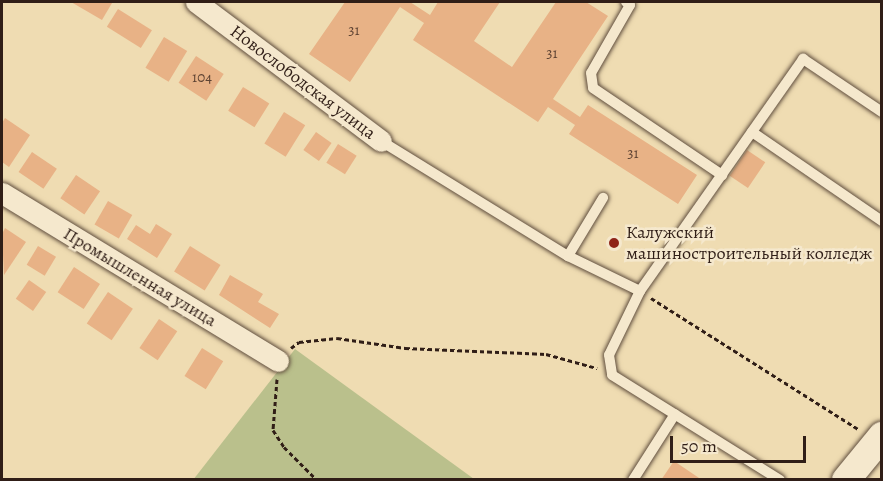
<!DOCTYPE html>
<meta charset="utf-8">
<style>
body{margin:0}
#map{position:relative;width:883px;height:481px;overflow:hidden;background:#efdcb2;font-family:Alegreya,serif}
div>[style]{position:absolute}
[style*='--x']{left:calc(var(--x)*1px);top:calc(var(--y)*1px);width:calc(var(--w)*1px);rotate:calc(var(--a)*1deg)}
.green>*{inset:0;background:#bac08c}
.building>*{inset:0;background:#e8b286;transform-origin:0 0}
.path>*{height:3px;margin-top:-1.5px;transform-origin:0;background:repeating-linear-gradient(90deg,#301e17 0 4.5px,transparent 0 7.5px)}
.roads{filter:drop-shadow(0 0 2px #604e3e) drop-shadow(0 0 2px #604e3e)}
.lane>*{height:10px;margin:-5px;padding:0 5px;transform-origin:5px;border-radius:5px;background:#f5e8cd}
.street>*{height:21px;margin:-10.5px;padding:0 10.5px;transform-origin:10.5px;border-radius:10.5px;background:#f5e8cd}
.secondary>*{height:28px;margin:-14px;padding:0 14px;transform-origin:14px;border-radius:14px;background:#f5e8cd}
.dots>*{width:16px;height:16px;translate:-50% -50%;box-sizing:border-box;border:3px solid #f5e8cd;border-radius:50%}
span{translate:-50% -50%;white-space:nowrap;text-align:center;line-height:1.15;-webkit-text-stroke:5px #f5e8cd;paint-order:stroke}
.number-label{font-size:15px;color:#5e4333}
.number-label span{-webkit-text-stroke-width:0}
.street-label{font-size:18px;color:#301e17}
.poi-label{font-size:18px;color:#301e17}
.left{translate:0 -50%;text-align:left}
.frame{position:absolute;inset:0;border:3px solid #301e17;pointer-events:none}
.scale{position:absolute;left:670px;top:436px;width:136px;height:27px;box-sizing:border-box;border:3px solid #301e17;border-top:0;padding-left:8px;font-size:18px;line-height:21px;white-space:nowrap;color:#301e17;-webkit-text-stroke:4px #f5e8cd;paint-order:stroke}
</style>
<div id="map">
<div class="green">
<i style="clip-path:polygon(295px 349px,474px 479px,193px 480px)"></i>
</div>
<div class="building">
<i style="clip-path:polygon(71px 2px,110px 2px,112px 3px,102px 20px)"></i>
<i style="clip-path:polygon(345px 2px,410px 2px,430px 15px,438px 2px,500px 2px,474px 41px,512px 67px,556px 2px,586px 2px,608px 16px,553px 99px,580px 117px,588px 105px,697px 175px,678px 204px,569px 134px,575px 125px,548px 107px,538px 122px,413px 40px,424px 23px,400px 7px,350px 82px,309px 54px)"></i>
<i style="left:118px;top:9px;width:40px;height:21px;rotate:32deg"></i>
<i style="left:164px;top:37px;width:27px;height:36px;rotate:31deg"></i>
<i style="left:196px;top:56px;width:33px;height:32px;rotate:33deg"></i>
<i style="left:243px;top:87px;width:31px;height:28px;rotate:32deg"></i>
<i style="left:284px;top:112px;width:25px;height:37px;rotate:32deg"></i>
<i style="clip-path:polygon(5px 118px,30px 135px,9px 167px,2px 162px,2px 123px)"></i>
<i style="left:316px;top:132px;width:19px;height:22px;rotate:35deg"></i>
<i style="left:338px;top:144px;width:22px;height:22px;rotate:32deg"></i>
<i style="left:747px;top:150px;width:22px;height:31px;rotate:34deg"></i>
<i style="left:32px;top:152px;width:30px;height:24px;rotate:34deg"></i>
<i style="left:76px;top:175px;width:29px;height:28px;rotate:34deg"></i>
<i style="left:108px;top:201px;width:28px;height:27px;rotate:30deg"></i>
<i style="clip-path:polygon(156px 224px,172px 234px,157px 258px,127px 239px,136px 225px,150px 234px)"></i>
<i style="clip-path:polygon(5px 228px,26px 242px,4px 275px,2px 234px)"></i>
<i style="left:38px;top:246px;width:21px;height:22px;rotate:31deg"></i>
<i style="left:190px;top:246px;width:36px;height:30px;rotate:32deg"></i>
<i style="left:74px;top:267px;width:31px;height:30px;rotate:33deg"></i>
<i style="clip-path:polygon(230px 275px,263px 294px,258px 302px,279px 314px,270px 328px,219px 295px)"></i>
<i style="left:29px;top:280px;width:21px;height:23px;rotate:35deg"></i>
<i style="left:108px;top:292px;width:30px;height:38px;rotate:34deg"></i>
<i style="left:159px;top:319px;width:22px;height:35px;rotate:34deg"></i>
<i style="left:202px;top:348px;width:25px;height:33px;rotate:32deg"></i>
<i style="clip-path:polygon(674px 461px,702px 480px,661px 480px)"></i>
</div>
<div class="path">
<i style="--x:651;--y:298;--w:245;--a:32.3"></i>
<i style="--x:291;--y:348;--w:10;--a:-37"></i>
<i style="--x:299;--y:342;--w:38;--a:-6"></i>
<i style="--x:337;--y:338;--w:69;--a:8.4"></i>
<i style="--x:405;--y:348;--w:141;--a:2.4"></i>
<i style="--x:546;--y:354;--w:53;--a:15.4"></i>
<i style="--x:277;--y:379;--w:51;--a:94.5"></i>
<i style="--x:273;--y:430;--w:20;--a:57"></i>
<i style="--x:284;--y:447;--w:47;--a:45"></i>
</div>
<div class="roads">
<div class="lane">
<i style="--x:626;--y:2;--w:5;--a:37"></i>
<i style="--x:630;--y:5;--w:78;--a:119.8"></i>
<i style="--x:591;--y:73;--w:15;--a:82"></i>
<i style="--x:593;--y:88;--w:156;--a:34"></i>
<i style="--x:752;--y:132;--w:158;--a:34.4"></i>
<i style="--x:381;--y:141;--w:220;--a:31.6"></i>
<i style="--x:568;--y:256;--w:80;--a:25.9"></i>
<i style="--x:640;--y:291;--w:71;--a:115.8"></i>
<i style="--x:609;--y:355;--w:20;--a:81"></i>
<i style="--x:612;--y:375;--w:198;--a:32"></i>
<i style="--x:568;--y:256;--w:68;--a:-58.9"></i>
<i style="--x:640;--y:291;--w:284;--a:-54.9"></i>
<i style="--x:803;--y:59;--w:95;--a:33.9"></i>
<i style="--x:633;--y:480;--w:78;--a:-57.5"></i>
</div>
<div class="street">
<i style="--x:196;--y:2;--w:231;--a:36.9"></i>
<i style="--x:2;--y:193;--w:323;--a:31.3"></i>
</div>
<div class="secondary">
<i style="--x:846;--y:480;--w:57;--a:-50.7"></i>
</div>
</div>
<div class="dots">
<i style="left:614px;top:243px;background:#8f2418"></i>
</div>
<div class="number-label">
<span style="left:354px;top:31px">31</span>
<span style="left:552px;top:54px">31</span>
<span style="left:202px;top:78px">104</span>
<span style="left:633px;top:154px">31</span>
</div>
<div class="street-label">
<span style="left:303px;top:82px;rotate:37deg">Новослободская улица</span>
<span style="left:140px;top:277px;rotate:31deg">Промышленная улица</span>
</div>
<div class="poi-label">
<span class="left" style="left:626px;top:243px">Калужский<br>машиностроительный колледж</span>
</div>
<div class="frame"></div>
<div class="scale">50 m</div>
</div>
